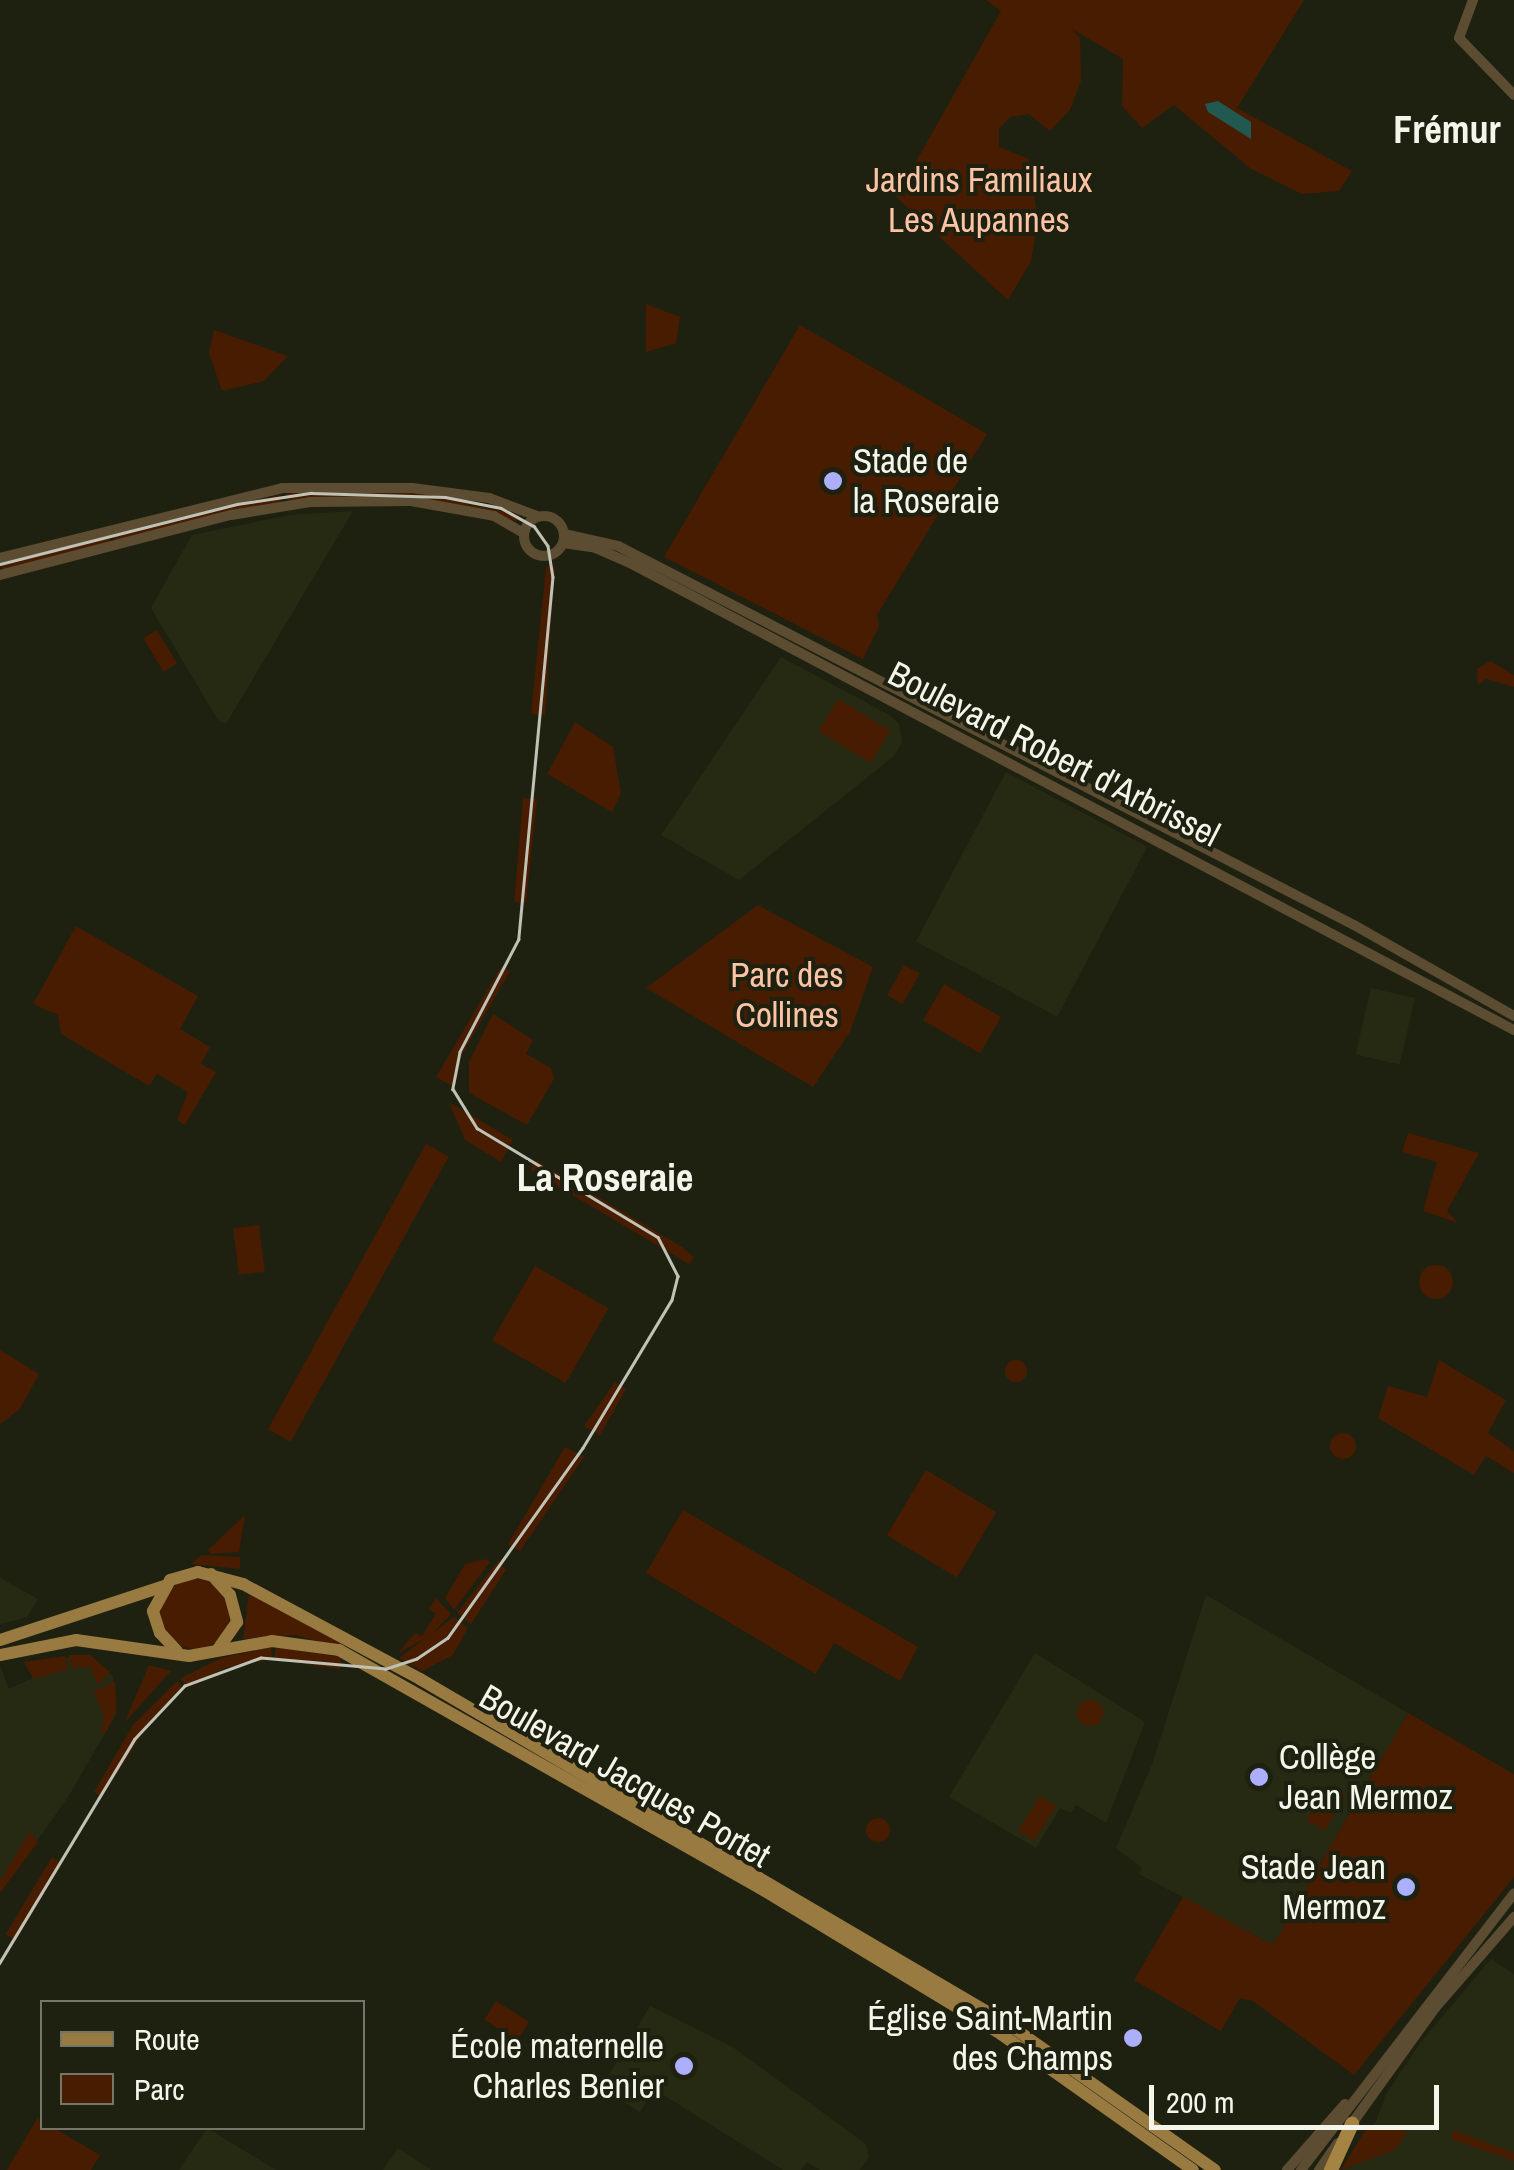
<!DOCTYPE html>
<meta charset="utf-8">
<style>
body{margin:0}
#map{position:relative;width:1514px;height:2170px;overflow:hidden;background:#1f2110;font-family:"Archivo Narrow",sans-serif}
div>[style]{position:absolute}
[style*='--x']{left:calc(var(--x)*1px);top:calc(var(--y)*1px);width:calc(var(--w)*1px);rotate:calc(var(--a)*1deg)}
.built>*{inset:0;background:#272a13;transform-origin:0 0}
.green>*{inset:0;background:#471c01;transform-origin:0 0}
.round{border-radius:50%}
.water>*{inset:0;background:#215950}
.tertiary>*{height:10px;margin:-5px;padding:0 5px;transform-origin:5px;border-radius:5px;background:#5c4d32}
.tertiary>.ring{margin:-5px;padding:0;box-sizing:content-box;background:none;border:10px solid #5c4d32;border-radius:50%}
.primary>*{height:12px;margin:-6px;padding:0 6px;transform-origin:6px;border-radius:6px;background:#997a40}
.trunk>*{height:14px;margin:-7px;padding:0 7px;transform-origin:7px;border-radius:7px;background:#a58342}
.tram>*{height:2.5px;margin:-1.25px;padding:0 1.25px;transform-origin:1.25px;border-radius:1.25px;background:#c0c2b5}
.dots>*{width:28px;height:28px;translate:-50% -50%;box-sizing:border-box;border:5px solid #1f2110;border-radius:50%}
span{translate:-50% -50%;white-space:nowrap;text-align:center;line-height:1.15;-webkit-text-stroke:8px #1f2110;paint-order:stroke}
.park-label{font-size:35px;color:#fdc3a5}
.poi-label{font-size:35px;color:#f4f6eb}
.left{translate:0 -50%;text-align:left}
.right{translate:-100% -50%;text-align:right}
.street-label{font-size:35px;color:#f4f6eb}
.neighbourhood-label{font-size:38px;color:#f4f6eb;font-weight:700}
.legend{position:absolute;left:40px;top:2000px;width:325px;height:130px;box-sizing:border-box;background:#1f2110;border:2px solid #747668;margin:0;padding:12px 18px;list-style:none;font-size:30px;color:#f4f6eb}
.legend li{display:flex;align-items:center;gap:20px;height:50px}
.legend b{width:50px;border:2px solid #747668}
.scale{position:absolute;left:1149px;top:2085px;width:290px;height:45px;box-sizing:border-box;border:5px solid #f4f6eb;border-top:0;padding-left:12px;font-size:30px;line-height:35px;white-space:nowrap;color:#f4f6eb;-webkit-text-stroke:8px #1f2110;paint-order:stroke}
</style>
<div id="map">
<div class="built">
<i style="clip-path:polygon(353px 511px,226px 724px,218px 720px,151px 608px,192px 535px,290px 515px)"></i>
<i style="clip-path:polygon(781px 657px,888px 714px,899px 724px,902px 742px,894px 756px,739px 880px,661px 835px)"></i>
<i style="left:1006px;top:772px;width:160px;height:192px;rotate:28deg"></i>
<i style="left:1371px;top:988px;width:45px;height:68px;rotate:13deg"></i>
<i style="clip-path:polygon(0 1578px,38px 1599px,27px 1617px,0 1624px)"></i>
<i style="clip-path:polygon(1206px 1595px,1408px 1713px,1273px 1945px,1139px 1874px,1142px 1868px,1116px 1848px,1153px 1762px)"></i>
<i style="clip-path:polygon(1035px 1653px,1145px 1722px,1106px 1823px,1076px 1805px,1071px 1813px,1060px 1808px,1036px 1848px,949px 1797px)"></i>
<i style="clip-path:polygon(90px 1655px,113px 1676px,116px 1714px,68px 1797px,0 1893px,0 1666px,9px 1689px,33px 1678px,24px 1662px)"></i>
<i style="clip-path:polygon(1491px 1959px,1514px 1974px,1514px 2170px,1341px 2170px,1368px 2126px,1375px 2124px,1386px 2094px,1420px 2043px)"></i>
<i style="clip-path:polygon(650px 2006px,734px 2048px,866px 2144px,869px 2157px,860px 2170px,820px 2170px,807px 2162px,801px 2170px,783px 2170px,654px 2089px,640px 2112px,601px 2088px)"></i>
<i style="clip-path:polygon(207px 2128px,276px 2170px,179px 2170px)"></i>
<i style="clip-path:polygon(398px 2148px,431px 2170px,383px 2170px)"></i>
</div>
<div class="green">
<i style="clip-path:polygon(986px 0,1304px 0,1237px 108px,1352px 171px,1339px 191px,1302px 194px,1251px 169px,1174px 105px,1142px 128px,1122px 106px,1123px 59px,1072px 29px,1080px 38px,1081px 81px,1070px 110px,1050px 131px,1029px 114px,1010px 117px,999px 129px,999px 147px,1029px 159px,1038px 221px,1031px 261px,1008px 300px,896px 197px,1001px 11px)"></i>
<i style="clip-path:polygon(646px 304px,680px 317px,676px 343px,646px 352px)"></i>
<i style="clip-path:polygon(800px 325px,987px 434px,877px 615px,879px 626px,863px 659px,664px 557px)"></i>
<i style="clip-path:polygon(214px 330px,288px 356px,264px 381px,222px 391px,209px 353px)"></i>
<i style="clip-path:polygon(324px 491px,411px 492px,520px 515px,517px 521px,400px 498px,287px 501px,286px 494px)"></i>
<i style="clip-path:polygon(280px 495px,281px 502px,115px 541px,113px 533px)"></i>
<i style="left:109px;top:535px;width:7px;height:112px;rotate:74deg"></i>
<i style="clip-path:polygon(555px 566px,545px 715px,531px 714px,546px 567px)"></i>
<i style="left:157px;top:630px;width:39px;height:16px;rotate:59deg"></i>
<i style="clip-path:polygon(1490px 661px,1514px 675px,1514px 687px,1486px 679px,1478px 685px,1477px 669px)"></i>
<i style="left:838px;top:699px;width:61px;height:38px;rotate:31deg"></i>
<i style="clip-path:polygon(575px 722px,613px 747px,621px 793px,612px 812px,547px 774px)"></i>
<i style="clip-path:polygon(523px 798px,537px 799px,526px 903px,514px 902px)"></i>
<i style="clip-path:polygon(758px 905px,873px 967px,850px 1032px,813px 1087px,646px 988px)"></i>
<i style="clip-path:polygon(76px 926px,198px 996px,180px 1029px,210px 1047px,201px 1064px,216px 1072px,185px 1125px,177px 1120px,188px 1092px,157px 1074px,149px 1086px,61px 1034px,58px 1015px,33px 1004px)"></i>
<i style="left:904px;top:965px;width:18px;height:35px;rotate:29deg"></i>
<i style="clip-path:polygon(501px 967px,510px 971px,461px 1056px,455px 1088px,436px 1077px)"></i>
<i style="left:944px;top:984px;width:66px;height:42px;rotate:30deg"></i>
<i style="clip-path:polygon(493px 1014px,533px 1040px,526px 1054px,551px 1068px,554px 1079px,527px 1125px,469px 1093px,469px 1062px)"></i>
<i style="clip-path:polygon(449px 1102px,513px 1140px,501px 1162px,465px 1140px)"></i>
<i style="clip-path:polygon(1408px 1133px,1479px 1153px,1447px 1211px,1458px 1223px,1423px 1211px,1437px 1162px,1402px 1152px)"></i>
<i style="left:426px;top:1144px;width:26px;height:326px;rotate:29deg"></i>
<i style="clip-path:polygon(536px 1160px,682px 1247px,694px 1257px,689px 1264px,530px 1170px)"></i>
<i style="left:259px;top:1225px;width:47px;height:26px;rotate:83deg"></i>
<i class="round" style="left:1419px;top:1265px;width:34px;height:34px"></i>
<i style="left:535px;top:1266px;width:85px;height:86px;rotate:30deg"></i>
<i style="clip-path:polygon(0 1350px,39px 1374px,20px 1409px,0 1424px)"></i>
<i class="round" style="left:1005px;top:1360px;width:22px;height:22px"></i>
<i style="clip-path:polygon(1439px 1360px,1506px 1400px,1488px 1433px,1514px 1451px,1514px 1473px,1486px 1456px,1474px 1475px,1378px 1418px,1388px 1386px,1427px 1397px)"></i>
<i style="clip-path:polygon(615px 1382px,626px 1389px,600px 1435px,584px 1426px)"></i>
<i class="round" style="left:1330px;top:1433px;width:26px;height:26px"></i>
<i style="clip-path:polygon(565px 1447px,584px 1457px,520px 1551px,508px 1544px)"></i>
<i style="left:926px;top:1470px;width:82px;height:76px;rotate:31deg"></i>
<i style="clip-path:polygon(683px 1510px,918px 1647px,900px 1681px,834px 1643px,816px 1674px,646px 1573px)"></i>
<i style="clip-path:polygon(245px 1515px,239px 1552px,211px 1554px,208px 1550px)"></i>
<i style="clip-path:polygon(201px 1555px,240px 1557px,240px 1569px,191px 1564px)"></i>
<i style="clip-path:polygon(486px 1559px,490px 1562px,454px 1610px,445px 1598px,465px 1564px)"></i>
<i style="clip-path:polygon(498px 1561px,506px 1570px,471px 1624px,457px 1613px)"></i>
<i class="round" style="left:160px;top:1579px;width:70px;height:70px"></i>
<i style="clip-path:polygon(249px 1593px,347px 1644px,345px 1648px,295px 1635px,243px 1639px)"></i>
<i style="clip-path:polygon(436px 1598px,451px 1614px,430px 1636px,398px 1653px,415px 1633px,422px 1636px,436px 1614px,429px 1609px)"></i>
<i style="clip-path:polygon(454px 1617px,468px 1628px,453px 1655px,422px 1671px,399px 1658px)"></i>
<i style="clip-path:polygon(271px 1647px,272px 1659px,225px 1668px,187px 1688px,181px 1678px,221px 1658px)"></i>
<i style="left:276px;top:1647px;width:66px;height:12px;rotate:9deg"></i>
<i style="clip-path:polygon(68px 1655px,90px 1655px,110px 1672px,98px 1685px,90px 1667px,72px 1668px)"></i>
<i style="clip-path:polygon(65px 1656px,68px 1669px,34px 1679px,24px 1662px)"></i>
<i style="clip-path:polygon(149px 1665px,171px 1671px,127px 1720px,126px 1719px)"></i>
<i style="clip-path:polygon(115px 1681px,117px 1709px,107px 1731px,101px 1734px,104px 1716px,94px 1692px)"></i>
<i style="clip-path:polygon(177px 1681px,184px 1690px,149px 1723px,102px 1797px,94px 1792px,133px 1725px)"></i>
<i class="round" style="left:1077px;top:1700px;width:26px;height:26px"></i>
<i style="clip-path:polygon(1408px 1713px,1514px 1774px,1514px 1877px,1354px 2075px,1253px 2001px,1240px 1998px,1221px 2031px,1134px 1980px,1183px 1897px,1273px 1945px)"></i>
<i style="left:1328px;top:1784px;width:21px;height:42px;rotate:31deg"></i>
<i style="left:1040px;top:1796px;width:19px;height:41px;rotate:32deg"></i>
<i class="round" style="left:866px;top:1818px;width:24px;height:24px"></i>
<i style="clip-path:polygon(30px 1831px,38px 1842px,0 1893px,0 1881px)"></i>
<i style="left:52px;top:1857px;width:12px;height:90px;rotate:31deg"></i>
<i style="left:496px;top:2001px;width:39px;height:22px;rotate:32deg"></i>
<i style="clip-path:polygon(38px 2117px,42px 2128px,54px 2128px,100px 2155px,91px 2170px,7px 2170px)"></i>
<i style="clip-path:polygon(1368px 2126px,1397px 2127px,1407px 2134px,1394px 2150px,1341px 2170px)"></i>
<i style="clip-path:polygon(1454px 2130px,1514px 2153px,1514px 2161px,1451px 2139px)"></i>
</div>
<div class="water">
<i style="clip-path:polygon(1218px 101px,1251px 122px,1251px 139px,1208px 112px,1205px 104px)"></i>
</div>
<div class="tertiary">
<i style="--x:1473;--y:0;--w:40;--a:110.2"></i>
<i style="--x:1459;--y:38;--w:79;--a:46"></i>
<i class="ring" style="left:524px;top:516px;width:30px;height:30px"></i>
<i style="--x:564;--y:534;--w:55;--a:12.5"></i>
<i style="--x:618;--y:546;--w:828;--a:27.25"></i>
<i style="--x:1354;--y:925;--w:184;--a:29.6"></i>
<i style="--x:563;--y:543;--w:30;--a:8"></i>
<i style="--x:593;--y:547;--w:40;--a:23.4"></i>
<i style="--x:630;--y:563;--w:1000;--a:27.85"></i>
<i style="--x:0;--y:558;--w:291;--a:-13.9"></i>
<i style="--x:282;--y:488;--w:130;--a:0"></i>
<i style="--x:412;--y:488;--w:78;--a:7.4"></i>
<i style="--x:489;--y:498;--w:51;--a:20.6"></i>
<i style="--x:0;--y:575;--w:239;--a:-14.6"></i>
<i style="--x:231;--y:515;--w:80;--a:-9.3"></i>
<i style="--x:310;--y:502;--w:101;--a:-0.6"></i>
<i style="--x:411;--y:501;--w:84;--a:10.2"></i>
<i style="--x:494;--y:516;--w:34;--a:30"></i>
<i style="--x:1348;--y:2129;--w:149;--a:-54.3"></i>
<i style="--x:1435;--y:2008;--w:121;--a:-49"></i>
<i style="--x:1287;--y:2170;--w:88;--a:-48.7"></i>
<i style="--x:1301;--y:2170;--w:349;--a:-52.4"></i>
<i style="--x:1319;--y:2170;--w:33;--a:-55"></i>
</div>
<div class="primary">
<i style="--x:211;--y:1574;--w:28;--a:48"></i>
<i style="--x:230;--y:1595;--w:28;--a:75"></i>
<i style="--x:237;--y:1622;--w:32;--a:125"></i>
<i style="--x:0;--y:1640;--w:173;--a:-18.2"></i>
<i style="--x:177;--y:1651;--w:25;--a:-133"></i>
<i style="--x:160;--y:1633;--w:23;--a:-108"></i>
<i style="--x:153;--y:1611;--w:35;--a:-61"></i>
<i style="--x:170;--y:1580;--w:29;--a:-16"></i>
<i style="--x:198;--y:1572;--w:47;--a:14.9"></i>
<i style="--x:243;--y:1584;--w:201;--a:28.2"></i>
<i style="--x:420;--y:1679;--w:682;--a:30.4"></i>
<i style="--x:1008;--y:2024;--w:253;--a:35.2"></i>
<i style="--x:0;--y:1655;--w:77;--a:-11.2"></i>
<i style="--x:76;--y:1640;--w:114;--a:8.1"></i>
<i style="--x:189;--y:1656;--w:84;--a:-10.2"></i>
<i style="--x:272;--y:1641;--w:68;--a:7.7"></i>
<i style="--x:339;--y:1650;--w:484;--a:29.5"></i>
<i style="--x:760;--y:1888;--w:282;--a:31.2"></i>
<i style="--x:1001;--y:2034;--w:235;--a:35.3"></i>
</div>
<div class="trunk">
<i style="--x:1331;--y:2170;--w:51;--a:-65.5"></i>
</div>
<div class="tram">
<i style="--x:0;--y:564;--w:244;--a:-14.2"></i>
<i style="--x:237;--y:504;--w:75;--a:-8.5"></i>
<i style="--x:311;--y:493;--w:134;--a:1.7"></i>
<i style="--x:445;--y:497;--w:57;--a:11.1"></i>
<i style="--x:501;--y:508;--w:38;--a:29"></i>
<i style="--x:534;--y:526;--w:24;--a:55"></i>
<i style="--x:548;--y:546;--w:31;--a:81"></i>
<i style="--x:553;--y:577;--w:364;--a:95.4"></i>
<i style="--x:519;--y:939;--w:127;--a:117.6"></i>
<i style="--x:460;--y:1052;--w:38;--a:101"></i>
<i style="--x:453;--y:1089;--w:46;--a:58.4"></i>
<i style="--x:477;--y:1128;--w:211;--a:31.1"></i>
<i style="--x:658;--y:1237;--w:44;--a:62.9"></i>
<i style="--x:678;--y:1276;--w:25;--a:104"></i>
<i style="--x:672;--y:1300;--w:173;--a:121"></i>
<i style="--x:583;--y:1448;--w:233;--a:125.4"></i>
<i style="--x:448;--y:1638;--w:37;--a:146"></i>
<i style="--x:417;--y:1659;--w:33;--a:162"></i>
<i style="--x:386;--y:1669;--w:125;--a:-175"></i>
<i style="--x:261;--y:1658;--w:81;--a:159.8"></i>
<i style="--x:185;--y:1686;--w:73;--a:133.3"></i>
<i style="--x:135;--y:1739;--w:262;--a:121.1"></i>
</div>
<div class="dots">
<i style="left:833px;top:481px;background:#acaffb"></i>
<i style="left:1259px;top:1777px;background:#acaffb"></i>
<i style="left:1406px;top:1887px;background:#acaffb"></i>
<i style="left:1133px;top:2038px;background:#acaffb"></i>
<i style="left:684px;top:2066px;background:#acaffb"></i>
</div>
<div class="park-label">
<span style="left:979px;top:200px">Jardins Familiaux<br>Les Aupannes</span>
<span style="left:787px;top:995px">Parc des<br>Collines</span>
</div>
<div class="poi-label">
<span class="left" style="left:853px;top:481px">Stade de<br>la Roseraie</span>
<span class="left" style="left:1279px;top:1777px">Collège<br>Jean Mermoz</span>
<span class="right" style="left:1386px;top:1887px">Stade Jean<br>Mermoz</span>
<span class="right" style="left:1113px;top:2038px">Église Saint-Martin<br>des Champs</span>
<span class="right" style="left:664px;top:2066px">École maternelle<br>Charles Benier</span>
</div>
<div class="street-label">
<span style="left:1054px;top:754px;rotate:27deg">Boulevard Robert d'Arbrissel</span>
<span style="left:625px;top:1776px;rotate:30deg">Boulevard Jacques Portet</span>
</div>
<div class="neighbourhood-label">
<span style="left:1447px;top:130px">Frémur</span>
<span style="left:605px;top:1178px">La Roseraie</span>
</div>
<ul class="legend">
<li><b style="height:12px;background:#997a40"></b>Route</li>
<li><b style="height:28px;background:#471c01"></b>Parc</li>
</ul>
<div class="scale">200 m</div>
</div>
